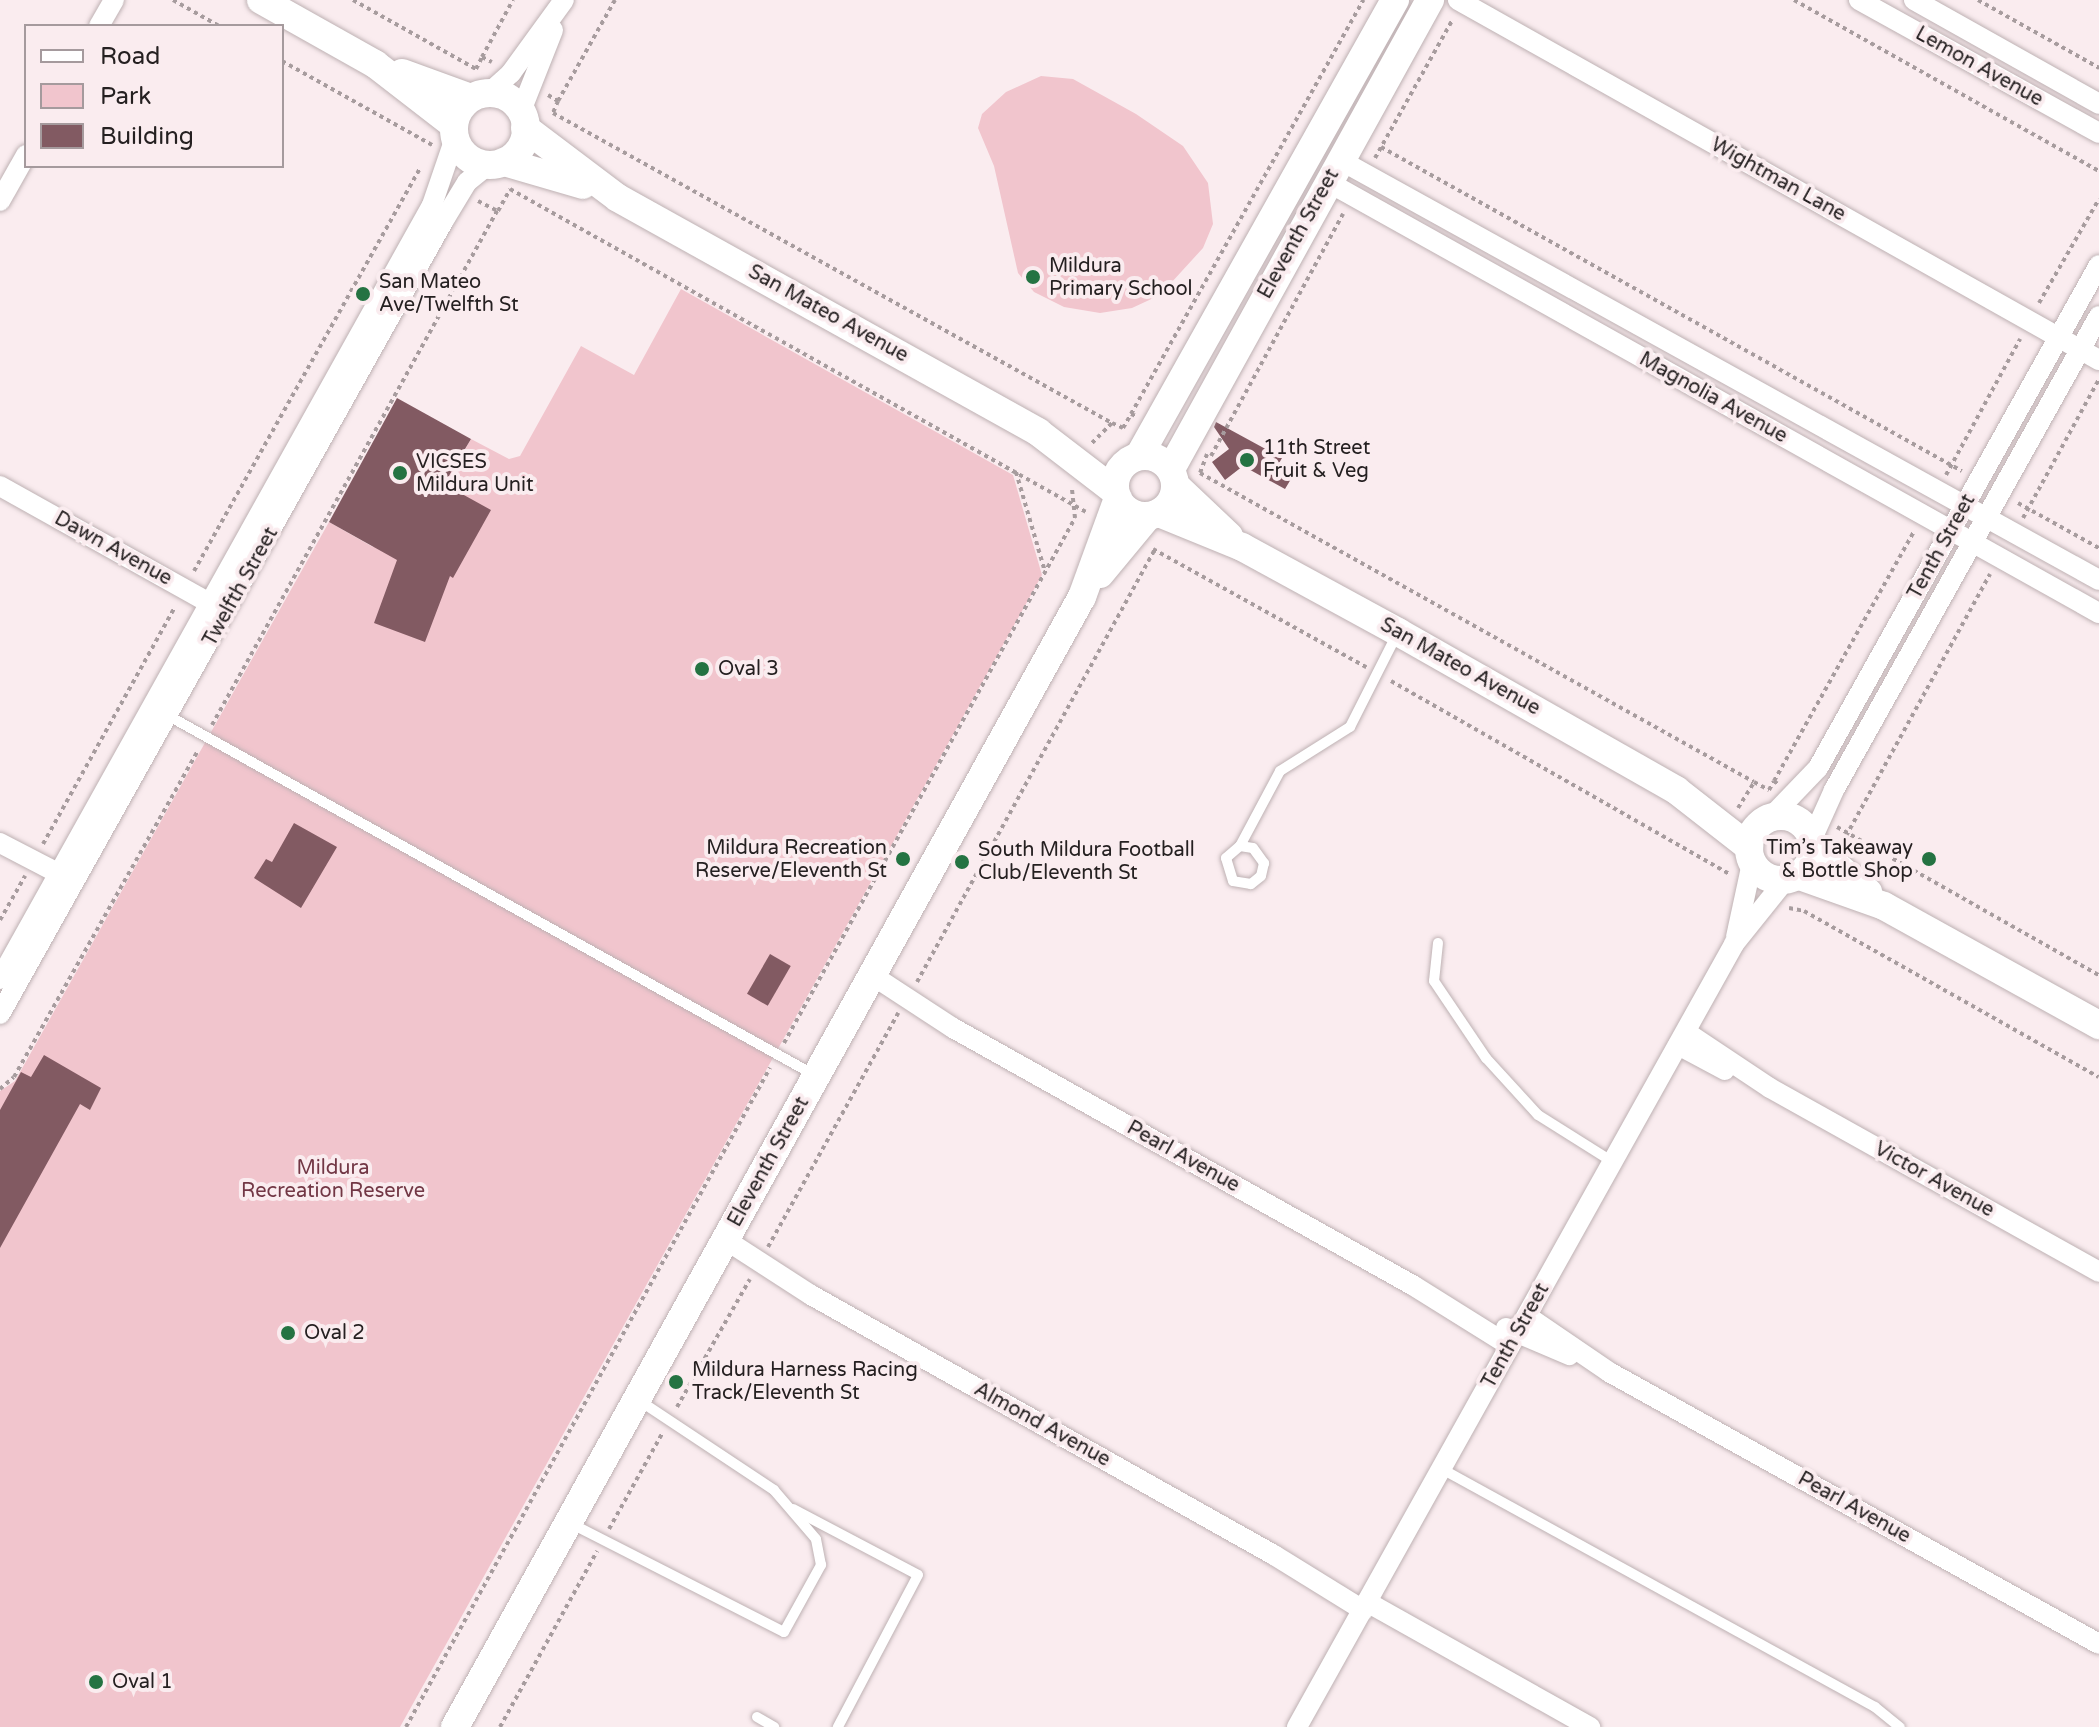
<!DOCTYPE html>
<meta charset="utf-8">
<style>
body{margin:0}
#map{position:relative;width:2099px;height:1727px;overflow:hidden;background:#faecef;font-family:"Varela Round",sans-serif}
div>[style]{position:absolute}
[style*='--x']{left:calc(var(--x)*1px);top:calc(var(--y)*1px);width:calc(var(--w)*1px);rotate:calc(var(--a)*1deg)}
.green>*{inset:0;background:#f1c5cd}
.building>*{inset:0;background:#825a62;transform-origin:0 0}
.path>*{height:4px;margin-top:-2px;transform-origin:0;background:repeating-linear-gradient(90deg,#a79c9e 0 4px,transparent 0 8px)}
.roads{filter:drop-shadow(0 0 2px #beb1b3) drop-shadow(0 0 2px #beb1b3)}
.lane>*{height:10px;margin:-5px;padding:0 5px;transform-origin:5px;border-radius:5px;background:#fff}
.street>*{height:20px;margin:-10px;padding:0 10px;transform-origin:10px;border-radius:10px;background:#fff}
.secondary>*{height:28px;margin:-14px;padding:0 14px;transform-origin:14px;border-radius:14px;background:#fff}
.secondary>.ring{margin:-14px;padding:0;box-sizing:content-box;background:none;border:28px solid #fff;border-radius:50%}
.dots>*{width:22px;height:22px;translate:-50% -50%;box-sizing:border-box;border:4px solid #faecef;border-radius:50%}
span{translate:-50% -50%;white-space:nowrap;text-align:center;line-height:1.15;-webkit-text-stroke:8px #faecef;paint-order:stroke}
.street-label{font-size:20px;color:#252021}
.poi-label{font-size:20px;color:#252021}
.left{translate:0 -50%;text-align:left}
.right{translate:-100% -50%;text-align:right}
.park-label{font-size:20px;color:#723745}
.legend{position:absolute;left:24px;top:24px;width:260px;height:144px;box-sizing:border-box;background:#faecef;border:2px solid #a59a9d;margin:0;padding:10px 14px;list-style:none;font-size:24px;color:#252021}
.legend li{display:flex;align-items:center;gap:16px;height:40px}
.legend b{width:40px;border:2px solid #a59a9d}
</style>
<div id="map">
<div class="green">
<i style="clip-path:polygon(1041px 76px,1073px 79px,1136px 114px,1183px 146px,1208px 183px,1213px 224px,1203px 248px,1160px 295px,1132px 308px,1100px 313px,1064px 307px,1034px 292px,1018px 273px,994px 166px,978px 128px,982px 114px,1006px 92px)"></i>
<i style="clip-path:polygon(681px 289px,1013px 475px,1042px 575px,400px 1727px,0 1727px,0 1091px,15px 1081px,329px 522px,373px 547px,432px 481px,456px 465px,471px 439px,509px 459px,520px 456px,581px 346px,634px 375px)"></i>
</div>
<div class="building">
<i style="clip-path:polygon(397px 398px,471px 439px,444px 484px,491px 510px,453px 578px,450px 576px,425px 642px,374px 623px,397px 560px,329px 522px)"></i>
<i style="clip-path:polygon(1216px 422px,1282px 458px,1278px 465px,1294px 474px,1285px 489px,1243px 466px,1225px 480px,1212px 462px,1229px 449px,1214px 427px)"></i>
<i style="clip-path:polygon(294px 823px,337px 847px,301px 908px,254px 878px,266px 859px,272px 862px)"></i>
<i style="left:770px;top:954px;width:24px;height:46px;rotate:30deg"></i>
<i style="clip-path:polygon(44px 1055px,101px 1088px,90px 1110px,80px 1104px,0 1248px,0 1110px,21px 1072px,31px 1077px)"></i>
</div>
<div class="path">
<i style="--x:173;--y:0;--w:53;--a:29.5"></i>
<i style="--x:353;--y:0;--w:141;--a:29.3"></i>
<i style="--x:476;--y:69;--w:13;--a:-63"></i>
<i style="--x:482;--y:57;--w:11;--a:27"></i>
<i style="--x:1794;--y:0;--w:350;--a:29.3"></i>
<i style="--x:1978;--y:0;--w:139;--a:29.3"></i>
<i style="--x:482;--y:57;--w:65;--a:-61.5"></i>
<i style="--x:282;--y:61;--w:172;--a:29.2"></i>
<i style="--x:548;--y:95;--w:12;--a:31"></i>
<i style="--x:558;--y:101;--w:13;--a:113"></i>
<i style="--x:553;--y:113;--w:639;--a:29.01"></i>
<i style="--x:1112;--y:423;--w:12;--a:24"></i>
<i style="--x:1123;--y:428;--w:16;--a:-60"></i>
<i style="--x:1131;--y:414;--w:5;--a:22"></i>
<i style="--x:558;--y:101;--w:116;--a:-60.6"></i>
<i style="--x:1381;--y:147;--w:665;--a:29.15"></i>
<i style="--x:1375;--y:158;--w:159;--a:-60.7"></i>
<i style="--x:478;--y:201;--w:22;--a:27"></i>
<i style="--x:498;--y:211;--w:25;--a:-61"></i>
<i style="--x:510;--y:189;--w:660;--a:29.28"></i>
<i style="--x:2039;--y:303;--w:120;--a:-60"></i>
<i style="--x:1131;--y:414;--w:475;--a:-60.7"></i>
<i style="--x:1092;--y:443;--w:28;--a:-45"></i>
<i style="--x:1207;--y:454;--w:20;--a:110"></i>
<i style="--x:1200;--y:473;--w:634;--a:29.15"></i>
<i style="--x:1754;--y:782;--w:17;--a:28"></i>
<i style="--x:1769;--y:790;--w:10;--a:-61"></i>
<i style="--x:1774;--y:781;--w:5;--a:37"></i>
<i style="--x:1211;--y:456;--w:276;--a:-61.4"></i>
<i style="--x:1016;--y:472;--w:104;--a:73.8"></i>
<i style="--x:1946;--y:475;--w:155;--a:-61.4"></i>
<i style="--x:2018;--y:503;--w:93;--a:29.1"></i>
<i style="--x:2023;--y:518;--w:158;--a:-61.3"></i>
<i style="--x:1153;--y:549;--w:244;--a:29"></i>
<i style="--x:194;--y:571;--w:461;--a:-60.7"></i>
<i style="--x:1391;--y:681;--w:390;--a:29.7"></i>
<i style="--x:212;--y:725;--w:588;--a:-60.99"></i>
<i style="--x:1774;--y:781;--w:286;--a:-60.7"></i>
<i style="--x:1738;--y:808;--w:31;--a:-58"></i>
<i style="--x:1837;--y:827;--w:301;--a:29.5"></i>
<i style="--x:1846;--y:836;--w:299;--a:-61.2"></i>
<i style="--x:43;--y:844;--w:271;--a:-60.9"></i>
<i style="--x:1789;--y:908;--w:15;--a:11"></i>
<i style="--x:1804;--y:911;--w:338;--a:29.4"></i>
<i style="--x:0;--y:920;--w:51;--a:-60.4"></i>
<i style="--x:917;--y:982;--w:494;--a:-61.2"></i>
<i style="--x:784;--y:1043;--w:600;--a:-61"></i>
<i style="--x:1075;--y:518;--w:30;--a:-96"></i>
<i style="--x:0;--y:1089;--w:18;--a:-41"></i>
<i style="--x:14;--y:1077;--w:375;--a:-60.6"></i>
<i style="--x:768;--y:1247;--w:268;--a:-60.9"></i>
<i style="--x:677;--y:1407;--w:147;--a:-60.3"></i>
<i style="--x:609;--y:1529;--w:111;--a:-60.9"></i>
<i style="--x:406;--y:1727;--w:753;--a:-61.09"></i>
<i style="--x:500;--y:1727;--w:201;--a:-61.1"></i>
</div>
<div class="roads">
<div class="lane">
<i style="--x:167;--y:715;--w:743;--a:29.08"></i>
<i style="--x:1240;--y:846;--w:13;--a:9"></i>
<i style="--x:1253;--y:848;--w:19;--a:54"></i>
<i style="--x:1264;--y:863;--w:13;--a:103"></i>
<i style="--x:1261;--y:876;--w:13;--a:141"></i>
<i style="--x:1251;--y:884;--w:18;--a:-171"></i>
<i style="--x:1233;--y:881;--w:24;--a:-107"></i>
<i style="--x:1226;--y:858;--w:18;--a:-41"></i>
<i style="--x:1240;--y:846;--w:85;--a:-61.9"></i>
<i style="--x:1280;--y:771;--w:83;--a:-32.2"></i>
<i style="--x:1350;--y:727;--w:104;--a:-63.2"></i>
<i style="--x:1438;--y:943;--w:38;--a:96"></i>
<i style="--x:1434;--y:981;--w:93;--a:56"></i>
<i style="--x:1486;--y:1058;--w:77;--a:47.6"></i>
<i style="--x:1538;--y:1115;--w:89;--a:32.1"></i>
<i style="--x:1442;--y:1469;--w:494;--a:28.8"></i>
<i style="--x:1875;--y:1707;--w:32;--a:39"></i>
<i style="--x:793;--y:1509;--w:141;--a:27.8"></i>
<i style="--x:918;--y:1575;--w:172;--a:117.8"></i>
<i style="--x:570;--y:1523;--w:240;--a:27"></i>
<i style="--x:784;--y:1632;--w:77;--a:-61.1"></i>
<i style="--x:821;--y:1565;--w:26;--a:-101"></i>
<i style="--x:816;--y:1539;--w:65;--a:-130.6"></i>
<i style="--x:774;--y:1490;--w:164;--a:-146.4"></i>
<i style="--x:757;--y:1717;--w:20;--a:30"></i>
</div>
<div class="street">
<i style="--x:1458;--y:0;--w:735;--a:29.32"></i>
<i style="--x:1859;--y:0;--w:274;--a:29"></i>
<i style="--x:1914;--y:0;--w:212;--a:29.3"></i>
<i style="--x:99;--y:26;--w:30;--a:-60"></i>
<i style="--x:489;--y:93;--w:30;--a:-42"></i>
<i style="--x:511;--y:73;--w:90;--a:-54"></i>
<i style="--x:521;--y:111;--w:87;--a:-68.4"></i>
<i style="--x:1340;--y:160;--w:867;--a:28.96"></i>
<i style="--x:1328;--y:182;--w:883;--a:29.21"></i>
<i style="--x:0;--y:201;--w:53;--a:-60.5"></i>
<i style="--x:0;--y:486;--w:252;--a:29.2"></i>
<i style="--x:1772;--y:816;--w:66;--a:-46.2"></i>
<i style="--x:1818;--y:768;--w:576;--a:-60.81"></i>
<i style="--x:1812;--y:839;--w:54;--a:-65.8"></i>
<i style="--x:1834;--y:790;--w:543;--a:-60.79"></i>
<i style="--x:0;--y:843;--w:80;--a:27.5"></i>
<i style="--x:1736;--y:937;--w:76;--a:-77.8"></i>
<i style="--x:872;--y:975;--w:97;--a:33.2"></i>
<i style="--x:953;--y:1028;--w:528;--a:29.23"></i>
<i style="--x:1414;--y:1286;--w:113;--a:32"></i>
<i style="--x:0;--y:979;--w:886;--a:-60.83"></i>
<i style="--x:432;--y:205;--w:71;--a:-71.1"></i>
<i style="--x:0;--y:1014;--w:910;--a:-60.79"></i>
<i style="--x:444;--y:220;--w:44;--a:-58.8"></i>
<i style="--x:467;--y:182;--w:27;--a:-39"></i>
<i style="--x:1686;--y:1032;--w:101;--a:33.7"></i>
<i style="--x:1770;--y:1088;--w:377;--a:29.2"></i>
<i style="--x:1678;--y:1045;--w:53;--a:28"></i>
<i style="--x:726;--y:1240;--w:101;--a:32.9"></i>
<i style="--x:811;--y:1295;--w:531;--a:29.32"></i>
<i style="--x:1274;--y:1555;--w:105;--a:31.7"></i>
<i style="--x:1527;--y:1316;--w:99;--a:34.3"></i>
<i style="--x:1609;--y:1372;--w:560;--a:29.03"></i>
<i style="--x:1506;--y:1328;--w:69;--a:23.2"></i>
<i style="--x:1367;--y:1602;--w:256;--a:29.3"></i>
<i style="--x:1297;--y:1727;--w:897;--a:-60.83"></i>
<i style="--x:1734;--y:944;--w:83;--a:-51.3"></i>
</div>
<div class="secondary">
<i style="--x:261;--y:0;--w:131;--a:29.3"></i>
<i style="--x:375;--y:64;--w:100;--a:37.7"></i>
<i style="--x:402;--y:73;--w:73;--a:19.9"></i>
<i class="ring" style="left:454px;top:93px;width:44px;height:44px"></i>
<i style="--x:525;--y:128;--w:116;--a:37"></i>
<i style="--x:618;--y:198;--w:481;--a:29.1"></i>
<i style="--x:1038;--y:432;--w:97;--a:37.5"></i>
<i style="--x:504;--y:162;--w:82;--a:16.2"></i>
<i class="ring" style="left:1115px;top:456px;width:32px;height:32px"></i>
<i style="--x:1139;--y:456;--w:523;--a:-60.69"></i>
<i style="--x:1171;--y:469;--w:536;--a:-61.09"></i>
<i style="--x:1176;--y:486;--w:73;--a:43.3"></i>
<i style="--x:1159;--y:513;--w:90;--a:22.3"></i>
<i style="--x:1242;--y:547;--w:178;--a:28.6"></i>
<i style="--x:1398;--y:632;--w:320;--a:29.6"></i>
<i style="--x:1676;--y:790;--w:93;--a:38"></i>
<i style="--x:1100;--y:574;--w:75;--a:-50.4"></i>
<i class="ring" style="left:1749px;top:816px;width:36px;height:36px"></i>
<i style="--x:1813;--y:846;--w:72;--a:39.9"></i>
<i style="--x:1797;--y:875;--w:92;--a:19.6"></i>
<i style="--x:1884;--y:906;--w:246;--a:29"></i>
<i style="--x:455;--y:1727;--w:1292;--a:-60.98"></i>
<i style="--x:1082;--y:597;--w:105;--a:-70"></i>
</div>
</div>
<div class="dots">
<i style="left:1033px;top:277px;background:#247342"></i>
<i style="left:363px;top:294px;background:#247342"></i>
<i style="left:1247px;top:460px;background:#247342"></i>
<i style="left:400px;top:473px;background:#247342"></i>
<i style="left:702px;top:669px;background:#247342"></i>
<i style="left:903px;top:859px;background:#247342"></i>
<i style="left:1929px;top:859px;background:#247342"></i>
<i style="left:962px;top:862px;background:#247342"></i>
<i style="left:288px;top:1333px;background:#247342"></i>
<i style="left:676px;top:1382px;background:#247342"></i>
<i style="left:96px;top:1682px;background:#247342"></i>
</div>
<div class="street-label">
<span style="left:1979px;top:67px;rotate:29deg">Lemon Avenue</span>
<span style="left:1778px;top:180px;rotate:29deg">Wightman Lane</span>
<span style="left:1299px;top:234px;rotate:-61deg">Eleventh Street</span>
<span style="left:828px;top:314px;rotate:29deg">San Mateo Avenue</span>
<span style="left:1713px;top:398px;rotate:29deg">Magnolia Avenue</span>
<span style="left:1942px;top:547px;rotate:-61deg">Tenth Street</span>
<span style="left:113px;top:549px;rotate:29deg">Dawn Avenue</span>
<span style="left:241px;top:587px;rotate:-61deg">Twelfth Street</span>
<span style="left:1460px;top:667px;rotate:29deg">San Mateo Avenue</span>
<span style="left:1183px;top:1157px;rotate:29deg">Pearl Avenue</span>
<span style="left:769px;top:1162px;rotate:-61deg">Eleventh Street</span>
<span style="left:1934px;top:1180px;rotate:29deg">Victor Avenue</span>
<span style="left:1516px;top:1336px;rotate:-61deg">Tenth Street</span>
<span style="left:1042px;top:1425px;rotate:29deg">Almond Avenue</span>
<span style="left:1854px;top:1508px;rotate:29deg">Pearl Avenue</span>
</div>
<div class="poi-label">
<span class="left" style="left:1049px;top:278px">Mildura<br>Primary School</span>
<span class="left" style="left:379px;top:294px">San Mateo<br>Ave/Twelfth St</span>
<span class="left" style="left:1263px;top:460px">11th Street<br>Fruit &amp; Veg</span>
<span class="left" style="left:416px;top:474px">VICSES<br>Mildura Unit</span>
<span class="left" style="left:718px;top:669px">Oval 3</span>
<span class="right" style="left:887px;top:860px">Mildura Recreation<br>Reserve/Eleventh St</span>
<span class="right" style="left:1913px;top:860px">Tim’s Takeaway<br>&amp; Bottle Shop</span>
<span class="left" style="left:978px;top:862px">South Mildura Football<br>Club/Eleventh St</span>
<span class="left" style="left:304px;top:1333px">Oval 2</span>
<span class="left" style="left:692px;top:1382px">Mildura Harness Racing<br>Track/Eleventh St</span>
<span class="left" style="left:112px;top:1682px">Oval 1</span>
</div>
<div class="park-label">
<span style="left:333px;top:1180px">Mildura<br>Recreation Reserve</span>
</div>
<ul class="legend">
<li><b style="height:10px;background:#fff"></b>Road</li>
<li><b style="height:22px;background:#f1c5cd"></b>Park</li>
<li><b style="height:22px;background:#825a62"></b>Building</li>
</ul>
</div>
